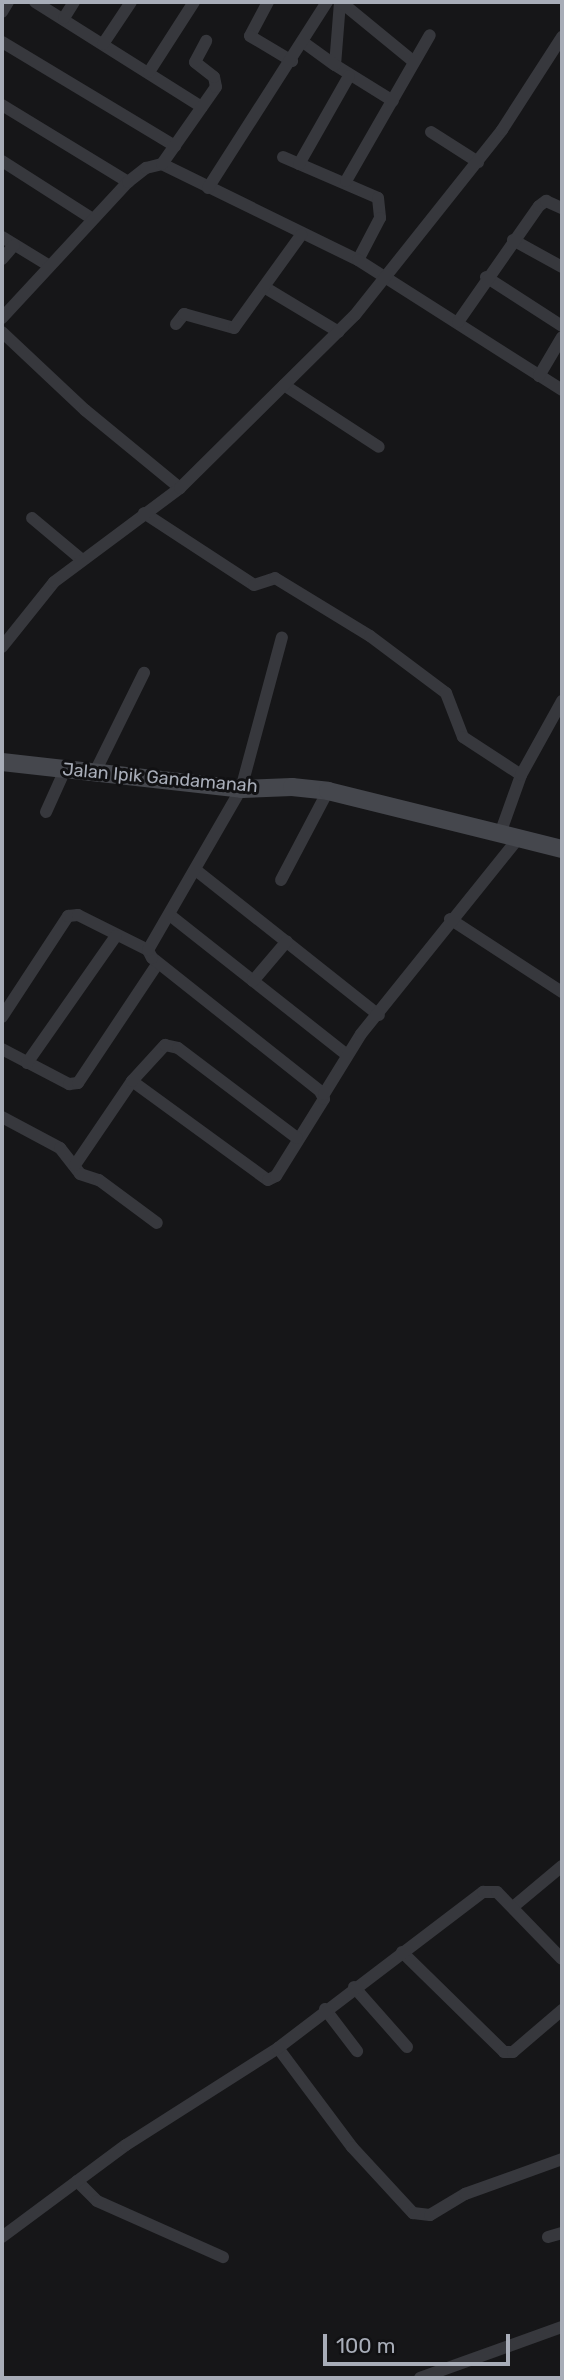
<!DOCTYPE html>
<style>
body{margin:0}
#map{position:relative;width:564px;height:2380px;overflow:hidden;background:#161618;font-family:Rubik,sans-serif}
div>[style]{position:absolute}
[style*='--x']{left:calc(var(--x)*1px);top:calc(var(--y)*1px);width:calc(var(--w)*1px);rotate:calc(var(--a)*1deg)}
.street>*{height:12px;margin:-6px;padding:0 6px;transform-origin:6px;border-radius:6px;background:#37383d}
.secondary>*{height:18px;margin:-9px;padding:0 9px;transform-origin:9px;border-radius:9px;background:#45474d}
span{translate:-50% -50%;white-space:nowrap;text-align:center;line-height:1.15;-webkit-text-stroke:6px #111113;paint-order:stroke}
.street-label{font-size:18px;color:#a8adb8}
.frame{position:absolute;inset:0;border:4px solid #a8adb8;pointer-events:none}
.scale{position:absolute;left:323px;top:2334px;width:187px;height:32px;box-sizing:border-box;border:4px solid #a8adb8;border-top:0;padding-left:9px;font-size:21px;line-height:24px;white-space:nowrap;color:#a8adb8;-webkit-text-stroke:5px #111113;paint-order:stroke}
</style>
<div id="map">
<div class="street">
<i style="--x:35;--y:2;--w:197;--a:32.2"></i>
<i style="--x:268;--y:2;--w:38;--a:118"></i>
<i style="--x:250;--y:36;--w:49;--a:30.8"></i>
<i style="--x:340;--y:2;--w:63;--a:94.5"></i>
<i style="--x:335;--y:65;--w:68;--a:31.8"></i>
<i style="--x:341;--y:2;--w:94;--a:39.4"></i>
<i style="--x:2;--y:12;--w:12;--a:-59"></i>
<i style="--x:64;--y:18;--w:19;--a:-58"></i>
<i style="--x:2;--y:42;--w:202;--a:31"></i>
<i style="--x:303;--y:42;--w:39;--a:36"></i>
<i style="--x:103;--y:44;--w:50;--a:-56.3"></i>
<i style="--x:149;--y:72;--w:83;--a:-57.3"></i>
<i style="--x:2;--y:105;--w:148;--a:31.4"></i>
<i style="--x:431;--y:132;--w:56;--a:32.6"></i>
<i style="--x:283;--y:157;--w:103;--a:23.3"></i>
<i style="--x:378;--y:198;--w:20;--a:84"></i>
<i style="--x:380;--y:218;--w:47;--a:117.6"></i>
<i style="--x:2;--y:161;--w:106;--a:32.6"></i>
<i style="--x:162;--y:164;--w:218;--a:26.1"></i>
<i style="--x:358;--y:260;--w:242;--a:32.5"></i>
<i style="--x:299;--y:164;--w:101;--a:-60.4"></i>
<i style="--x:346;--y:181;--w:168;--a:-60.1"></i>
<i style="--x:208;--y:188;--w:221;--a:-57.4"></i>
<i style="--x:2;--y:237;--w:54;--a:31.3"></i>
<i style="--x:513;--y:240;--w:56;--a:28.9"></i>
<i style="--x:2;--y:259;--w:18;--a:-49"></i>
<i style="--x:486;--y:277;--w:90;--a:32.8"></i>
<i style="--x:264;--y:287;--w:87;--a:31"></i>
<i style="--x:2;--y:318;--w:185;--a:-47.2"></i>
<i style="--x:128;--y:182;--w:23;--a:-38"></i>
<i style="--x:146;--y:168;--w:16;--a:-14"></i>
<i style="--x:162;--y:164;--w:94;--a:-55"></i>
<i style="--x:216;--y:87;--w:10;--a:-101"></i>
<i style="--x:214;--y:77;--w:24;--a:-142"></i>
<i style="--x:195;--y:62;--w:24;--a:-62"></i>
<i style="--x:458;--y:322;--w:141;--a:-55.1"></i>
<i style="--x:539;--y:206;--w:9;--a:-36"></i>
<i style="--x:546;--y:201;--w:17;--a:24"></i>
<i style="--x:176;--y:324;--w:13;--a:-51"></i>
<i style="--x:184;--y:314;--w:52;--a:15.6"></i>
<i style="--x:234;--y:328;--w:115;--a:-54.2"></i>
<i style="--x:2;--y:332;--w:114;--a:43.2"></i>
<i style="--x:85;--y:410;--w:123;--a:39.4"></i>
<i style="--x:539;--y:376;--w:45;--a:-59.5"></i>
<i style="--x:284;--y:385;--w:113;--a:33.1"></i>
<i style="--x:144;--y:513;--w:131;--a:33.2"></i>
<i style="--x:254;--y:585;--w:22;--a:-18"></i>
<i style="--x:275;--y:578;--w:111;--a:31.4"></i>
<i style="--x:370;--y:636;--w:95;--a:36.9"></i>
<i style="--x:446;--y:693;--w:47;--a:68.9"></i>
<i style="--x:463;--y:737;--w:69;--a:33.2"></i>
<i style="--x:32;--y:518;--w:64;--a:39.9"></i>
<i style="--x:2;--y:647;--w:83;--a:-51.3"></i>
<i style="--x:54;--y:582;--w:157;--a:-36.7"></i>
<i style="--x:180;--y:488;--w:246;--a:-44.7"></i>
<i style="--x:355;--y:315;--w:236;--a:-51.5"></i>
<i style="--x:502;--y:130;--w:111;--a:-57.2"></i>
<i style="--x:94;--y:774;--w:113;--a:-63.7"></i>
<i style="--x:46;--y:812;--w:46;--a:-65.7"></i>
<i style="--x:501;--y:831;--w:59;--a:-70.3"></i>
<i style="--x:521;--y:775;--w:85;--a:-61"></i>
<i style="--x:197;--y:871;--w:232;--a:38.4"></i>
<i style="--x:281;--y:880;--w:101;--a:-62.2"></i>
<i style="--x:171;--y:916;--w:223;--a:38.3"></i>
<i style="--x:450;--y:919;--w:134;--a:33.1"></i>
<i style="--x:253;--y:981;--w:52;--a:-49.6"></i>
<i style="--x:2;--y:1017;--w:121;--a:-56.8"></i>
<i style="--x:68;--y:916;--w:10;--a:-6"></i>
<i style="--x:78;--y:915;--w:78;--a:26.6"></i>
<i style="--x:2;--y:1049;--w:76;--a:27.6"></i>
<i style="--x:69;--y:1084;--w:9;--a:-6"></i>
<i style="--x:78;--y:1083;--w:144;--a:-56.3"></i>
<i style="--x:27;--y:1063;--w:155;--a:-55"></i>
<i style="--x:132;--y:1081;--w:168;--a:36.1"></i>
<i style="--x:268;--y:1180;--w:9;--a:-27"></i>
<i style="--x:276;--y:1176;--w:91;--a:-58.1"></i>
<i style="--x:324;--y:1099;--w:9;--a:-117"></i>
<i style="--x:320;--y:1091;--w:214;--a:-141.6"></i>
<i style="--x:152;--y:958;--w:9;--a:-117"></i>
<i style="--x:148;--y:950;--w:186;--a:-60"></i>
<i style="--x:241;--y:789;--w:157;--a:-74.9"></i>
<i style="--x:324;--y:1094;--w:70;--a:-58.3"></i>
<i style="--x:361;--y:1034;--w:249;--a:-51.2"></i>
<i style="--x:2;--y:1117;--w:66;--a:28.1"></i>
<i style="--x:60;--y:1148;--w:33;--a:52"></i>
<i style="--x:80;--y:1174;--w:20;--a:18"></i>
<i style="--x:99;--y:1180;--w:72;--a:36.6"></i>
<i style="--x:75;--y:1165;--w:102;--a:-55.8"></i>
<i style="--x:132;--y:1081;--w:49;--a:-47.5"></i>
<i style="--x:165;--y:1045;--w:13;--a:13"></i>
<i style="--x:178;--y:1048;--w:149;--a:37.1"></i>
<i style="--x:513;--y:1907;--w:64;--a:-39.9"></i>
<i style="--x:402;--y:1952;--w:143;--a:44.4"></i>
<i style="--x:504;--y:2052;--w:9;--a:0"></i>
<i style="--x:513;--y:2052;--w:65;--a:-40.6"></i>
<i style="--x:354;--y:1987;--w:80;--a:48.5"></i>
<i style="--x:325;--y:2009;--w:53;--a:52.7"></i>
<i style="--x:278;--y:2048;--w:124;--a:53.2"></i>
<i style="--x:352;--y:2147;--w:90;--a:47.3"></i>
<i style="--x:413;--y:2213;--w:17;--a:7"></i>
<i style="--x:430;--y:2215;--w:41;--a:-31"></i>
<i style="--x:465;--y:2194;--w:103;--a:-19.8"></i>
<i style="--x:77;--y:2181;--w:28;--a:45"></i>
<i style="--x:97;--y:2201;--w:138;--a:24"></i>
<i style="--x:2;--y:2237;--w:154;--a:-36.6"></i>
<i style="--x:126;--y:2145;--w:180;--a:-32.5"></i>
<i style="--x:278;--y:2048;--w:258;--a:-37.3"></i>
<i style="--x:483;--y:1892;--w:14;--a:0"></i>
<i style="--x:497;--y:1892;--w:93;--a:45.9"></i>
<i style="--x:548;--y:2237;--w:15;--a:-16"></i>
<i style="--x:420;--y:2378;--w:151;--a:-19.8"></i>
</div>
<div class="secondary">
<i style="--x:2;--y:762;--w:241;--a:6.4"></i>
<i style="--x:241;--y:789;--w:51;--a:-2.2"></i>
<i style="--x:292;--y:787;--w:36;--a:6"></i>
<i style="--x:328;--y:791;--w:241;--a:13.9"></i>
</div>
<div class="street-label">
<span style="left:160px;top:778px;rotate:5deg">Jalan Ipik Gandamanah</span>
</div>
<div class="frame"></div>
<div class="scale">100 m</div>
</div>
